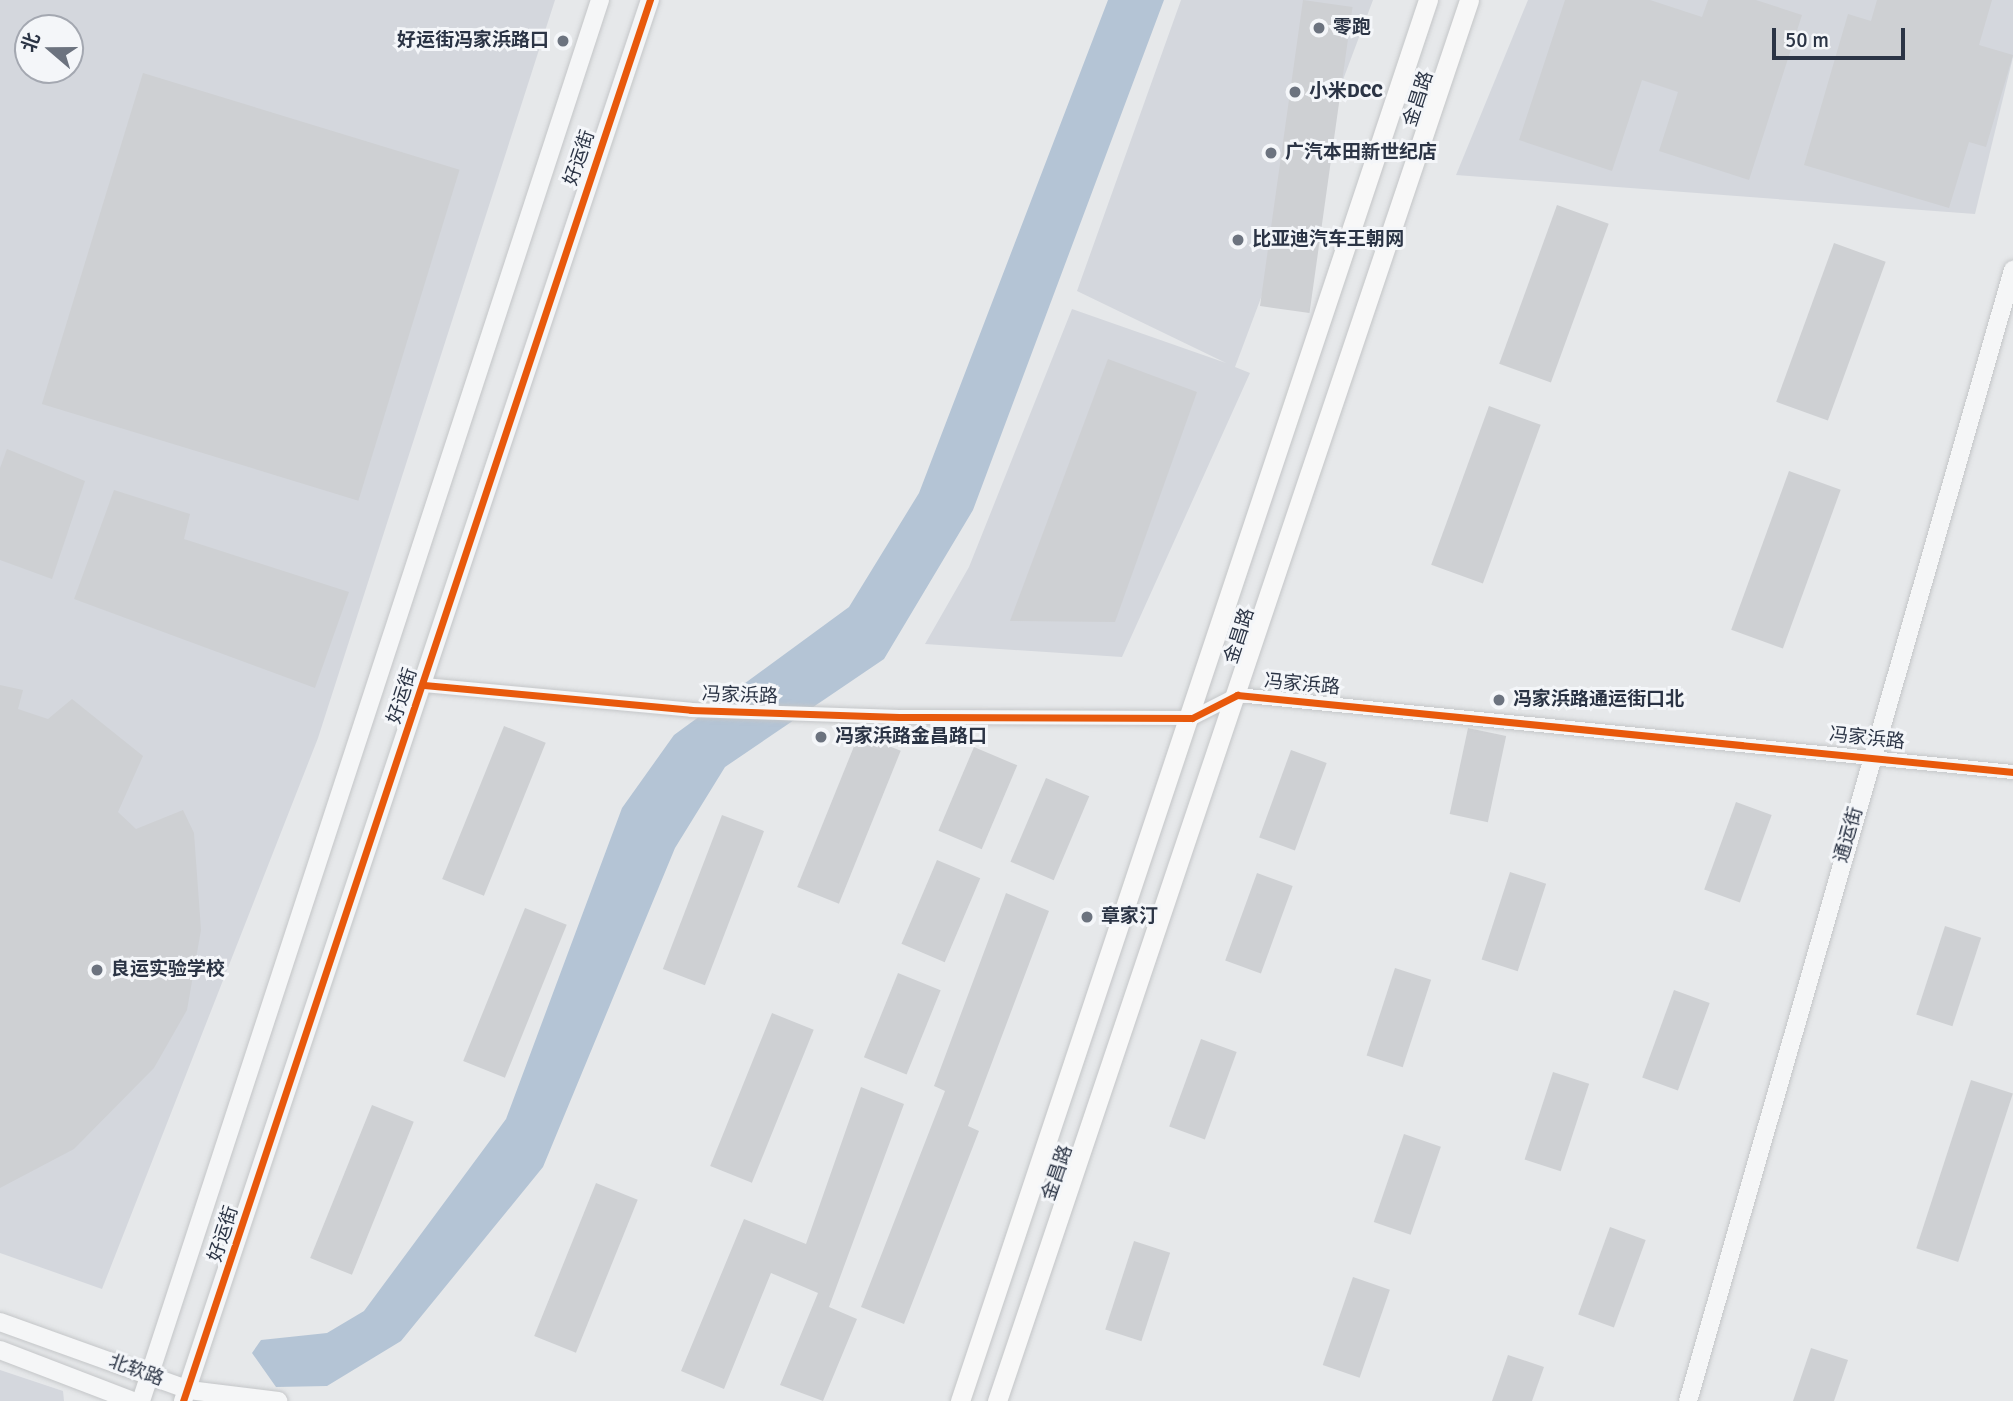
<!DOCTYPE html>
<meta charset="utf-8">
<style>
body{margin:0}
#map{position:relative;width:2013px;height:1401px;overflow:hidden;background:#e6e8ea;font-family:Signika,"Noto Sans SC",sans-serif}
div>[style]{position:absolute}
[style*='--x']{left:calc(var(--x)*1px);top:calc(var(--y)*1px);width:calc(var(--w)*1px);rotate:calc(var(--a)*1deg)}
.built>*{inset:0;background:#d4d7dd}
.water>*{inset:0;background:#b4c4d5}
.building>*{inset:0;background:#ced0d3;transform-origin:0 0}
.roads{filter:drop-shadow(0 0 2px #c4c6c8) drop-shadow(0 0 2px #c4c6c8)}
.minor>*{height:14px;margin:-7px;padding:0 7px;transform-origin:7px;border-radius:7px;background:#f5f6f7}
.tertiary>*{height:18px;margin:-9px;padding:0 9px;transform-origin:9px;border-radius:9px;background:#f5f6f7}
.secondary>*{height:19px;margin:-9.5px;padding:0 9.5px;transform-origin:9.5px;border-radius:9.5px;background:#f8f8f8}
.cycleway>*{height:7px;margin:-3.5px;padding:0 3.5px;transform-origin:3.5px;border-radius:3.5px;background:#e8590c}
.dots>*{width:19px;height:19px;translate:-50% -50%;box-sizing:border-box;border:4px solid #f4f6f9;border-radius:50%}
span{translate:-50% -50%;white-space:nowrap;text-align:center;line-height:1.15;-webkit-text-stroke:6px #f4f6f9;paint-order:stroke}
.poi-label{font-size:19px;color:#2b3445;font-weight:700}
.left{translate:0 -50%;text-align:left}
.right{translate:-100% -50%;text-align:right}
.street-label{font-size:19px;color:#2b3445}
.north{position:absolute;left:14px;top:14px;width:70px;height:70px;box-sizing:border-box;background:#f4f6f9;border:2px solid #a4a8b1;border-radius:50%;rotate:290deg;font-size:19px;font-weight:700;line-height:28px;text-align:center;color:#2b3445}
.north::after{content:'';display:block;margin:auto;width:24px;height:32px;background:#6c737f;clip-path:polygon(50% 0,100% 100%,50% 72%,0 100%)}
.scale{position:absolute;left:1772px;top:28px;width:133px;height:32px;box-sizing:border-box;border:4px solid #2b3445;border-top:0;padding-left:9px;font-size:21px;line-height:24px;white-space:nowrap;color:#2b3445;-webkit-text-stroke:5px #f4f6f9;paint-order:stroke}
</style>
<div id="map">
<div class="built">
<i style="clip-path:polygon(evenodd,0 0,555px 0,318px 738px,102px 1289px,0 1253px,0 0,28px 28px,70px 28px,70px 70px,28px 70px,28px 28px)"></i>
<i style="clip-path:polygon(1181px 0,1373px 0,1235px 367px,1250px 373px,1122px 657px,925px 644px,969px 567px,1072px 309px,1226px 363px,1077px 291px)"></i>
<i style="clip-path:polygon(1528px 0,2013px 0,2013px 57px,1975px 214px,1456px 175px)"></i>
<i style="clip-path:polygon(0 1370px,63px 1391px,64px 1401px,0 1401px)"></i>
</div>
<div class="water">
<i style="clip-path:polygon(1108px 0,1164px 0,973px 510px,884px 659px,725px 767px,675px 848px,543px 1167px,401px 1341px,327px 1386px,276px 1387px,252px 1353px,261px 1340px,327px 1333px,364px 1311px,506px 1119px,622px 808px,674px 735px,849px 607px,919px 493px)"></i>
</div>
<div class="building">
<i style="left:1303px;top:0;width:50px;height:309px;rotate:8deg"></i>
<i style="clip-path:polygon(1565px 0,1650px 0,1702px 17px,1708px 0,1756px 0,1802px 15px,1749px 180px,1659px 151px,1678px 92px,1642px 80px,1612px 171px,1519px 140px)"></i>
<i style="clip-path:polygon(1877px 0,1992px 0,1979px 45px,2013px 55px,1986px 147px,1969px 142px,1949px 208px,1804px 165px,1848px 14px,1871px 21px)"></i>
<i style="left:143px;top:73px;width:331px;height:346px;rotate:17deg"></i>
<i style="left:1557px;top:205px;width:55px;height:169px;rotate:20deg"></i>
<i style="left:1834px;top:243px;width:55px;height:169px;rotate:20deg"></i>
<i style="clip-path:polygon(1108px 359px,1197px 392px,1115px 622px,1010px 621px)"></i>
<i style="left:1489px;top:406px;width:55px;height:169px;rotate:20deg"></i>
<i style="clip-path:polygon(7px 449px,85px 481px,52px 579px,0 560px,0 468px)"></i>
<i style="left:1789px;top:471px;width:55px;height:169px;rotate:20deg"></i>
<i style="clip-path:polygon(114px 490px,190px 514px,184px 539px,349px 592px,315px 688px,74px 599px)"></i>
<i style="clip-path:polygon(0 685px,23px 690px,18px 709px,48px 719px,72px 699px,143px 756px,118px 812px,136px 829px,183px 810px,194px 833px,201px 930px,187px 1010px,154px 1068px,74px 1149px,0 1188px)"></i>
<i style="left:504px;top:726px;width:45px;height:165px;rotate:22deg"></i>
<i style="left:1468px;top:728px;width:39px;height:88px;rotate:12deg"></i>
<i style="left:859px;top:734px;width:45px;height:165px;rotate:22deg"></i>
<i style="left:974px;top:747px;width:47px;height:91px;rotate:23deg"></i>
<i style="left:1291px;top:750px;width:38px;height:93px;rotate:20deg"></i>
<i style="left:1046px;top:778px;width:47px;height:91px;rotate:23deg"></i>
<i style="left:1736px;top:802px;width:38px;height:93px;rotate:20deg"></i>
<i style="left:722px;top:815px;width:45px;height:165px;rotate:21deg"></i>
<i style="left:937px;top:860px;width:47px;height:91px;rotate:23deg"></i>
<i style="left:1510px;top:872px;width:38px;height:92px;rotate:18deg"></i>
<i style="left:1257px;top:873px;width:38px;height:93px;rotate:20deg"></i>
<i style="clip-path:polygon(1006px 893px,1049px 911px,968px 1126px,979px 1131px,904px 1324px,861px 1307px,945px 1091px,934px 1086px)"></i>
<i style="left:525px;top:908px;width:45px;height:165px;rotate:22deg"></i>
<i style="left:1945px;top:926px;width:38px;height:93px;rotate:18deg"></i>
<i style="left:1395px;top:968px;width:38px;height:92px;rotate:18deg"></i>
<i style="left:898px;top:973px;width:46px;height:91px;rotate:22deg"></i>
<i style="left:1674px;top:990px;width:38px;height:93px;rotate:20deg"></i>
<i style="left:772px;top:1013px;width:45px;height:165px;rotate:22deg"></i>
<i style="left:1201px;top:1039px;width:38px;height:93px;rotate:20deg"></i>
<i style="left:1553px;top:1072px;width:38px;height:92px;rotate:18deg"></i>
<i style="left:1971px;top:1080px;width:44px;height:177px;rotate:18deg"></i>
<i style="clip-path:polygon(861px 1087px,904px 1104px,829px 1307px,857px 1319px,823px 1401px,780px 1385px,818px 1293px,771px 1273px,724px 1389px,681px 1371px,744px 1219px,806px 1244px)"></i>
<i style="left:372px;top:1105px;width:45px;height:165px;rotate:22deg"></i>
<i style="left:1404px;top:1134px;width:39px;height:93px;rotate:19deg"></i>
<i style="left:596px;top:1183px;width:45px;height:165px;rotate:22deg"></i>
<i style="left:1610px;top:1227px;width:38px;height:93px;rotate:20deg"></i>
<i style="left:1134px;top:1241px;width:38px;height:93px;rotate:18deg"></i>
<i style="left:1353px;top:1277px;width:39px;height:93px;rotate:19deg"></i>
<i style="clip-path:polygon(1811px 1348px,1848px 1360px,1834px 1401px,1793px 1401px)"></i>
<i style="clip-path:polygon(1508px 1355px,1544px 1367px,1532px 1401px,1492px 1401px)"></i>
</div>
<div class="roads">
<div class="minor">
<i style="--x:424;--y:685;--w:268;--a:5.3"></i>
<i style="--x:691;--y:710;--w:208;--a:1.9"></i>
<i style="--x:899;--y:717;--w:293;--a:0.2"></i>
<i style="--x:1192;--y:718;--w:51;--a:-27.1"></i>
<i style="--x:1237;--y:695;--w:780;--a:5.67"></i>
</div>
<div class="tertiary">
<i style="--x:0;--y:1322;--w:201;--a:19.8"></i>
<i style="--x:189;--y:1390;--w:90;--a:7"></i>
<i style="--x:0;--y:1350;--w:142;--a:21"></i>
<i style="--x:141;--y:1401;--w:1474;--a:-71.86"></i>
<i style="--x:183;--y:1401;--w:1477;--a:-71.57"></i>
<i style="--x:1688;--y:1401;--w:1177;--a:-73.97"></i>
</div>
<div class="secondary">
<i style="--x:960;--y:1401;--w:1477;--a:-71.53"></i>
<i style="--x:997;--y:1401;--w:1478;--a:-71.38"></i>
</div>
</div>
<div class="cycleway">
<i style="--x:424;--y:685;--w:268;--a:5.3"></i>
<i style="--x:691;--y:710;--w:208;--a:1.9"></i>
<i style="--x:899;--y:717;--w:293;--a:0.2"></i>
<i style="--x:1192;--y:718;--w:51;--a:-27.1"></i>
<i style="--x:1237;--y:695;--w:780;--a:5.67"></i>
<i style="--x:183;--y:1401;--w:1477;--a:-71.57"></i>
</div>
<div class="dots">
<i style="left:1319px;top:28px;background:#6c737f"></i>
<i style="left:563px;top:41px;background:#6c737f"></i>
<i style="left:1295px;top:92px;background:#6c737f"></i>
<i style="left:1271px;top:153px;background:#6c737f"></i>
<i style="left:1238px;top:240px;background:#6c737f"></i>
<i style="left:1499px;top:700px;background:#6c737f"></i>
<i style="left:821px;top:737px;background:#6c737f"></i>
<i style="left:1087px;top:917px;background:#6c737f"></i>
<i style="left:97px;top:970px;background:#6c737f"></i>
</div>
<div class="poi-label">
<span class="left" style="left:1333px;top:28px">零跑</span>
<span class="right" style="left:549px;top:41px">好运街冯家浜路口</span>
<span class="left" style="left:1309px;top:92px">小米DCC</span>
<span class="left" style="left:1285px;top:153px">广汽本田新世纪店</span>
<span class="left" style="left:1252px;top:240px">比亚迪汽车王朝网</span>
<span class="left" style="left:1513px;top:700px">冯家浜路通运街口北</span>
<span class="left" style="left:835px;top:737px">冯家浜路金昌路口</span>
<span class="left" style="left:1101px;top:917px">章家汀</span>
<span class="left" style="left:111px;top:970px">良运实验学校</span>
</div>
<div class="street-label">
<span style="left:1419px;top:99px;rotate:-72deg">金昌路</span>
<span style="left:580px;top:158px;rotate:-71deg">好运街</span>
<span style="left:1240px;top:636px;rotate:-72deg">金昌路</span>
<span style="left:1302px;top:685px;rotate:5deg">冯家浜路</span>
<span style="left:403px;top:696px;rotate:-72deg">好运街</span>
<span style="left:740px;top:696px;rotate:2deg">冯家浜路</span>
<span style="left:1867px;top:739px;rotate:6deg">冯家浜路</span>
<span style="left:1849px;top:835px;rotate:-74deg">通运街</span>
<span style="left:1058px;top:1173px;rotate:-71deg">金昌路</span>
<span style="left:224px;top:1234px;rotate:-72deg">好运街</span>
<span style="left:136px;top:1371px;rotate:20deg">北软路</span>
</div>
<div class="north">北</div>
<div class="scale">50 m</div>
</div>
